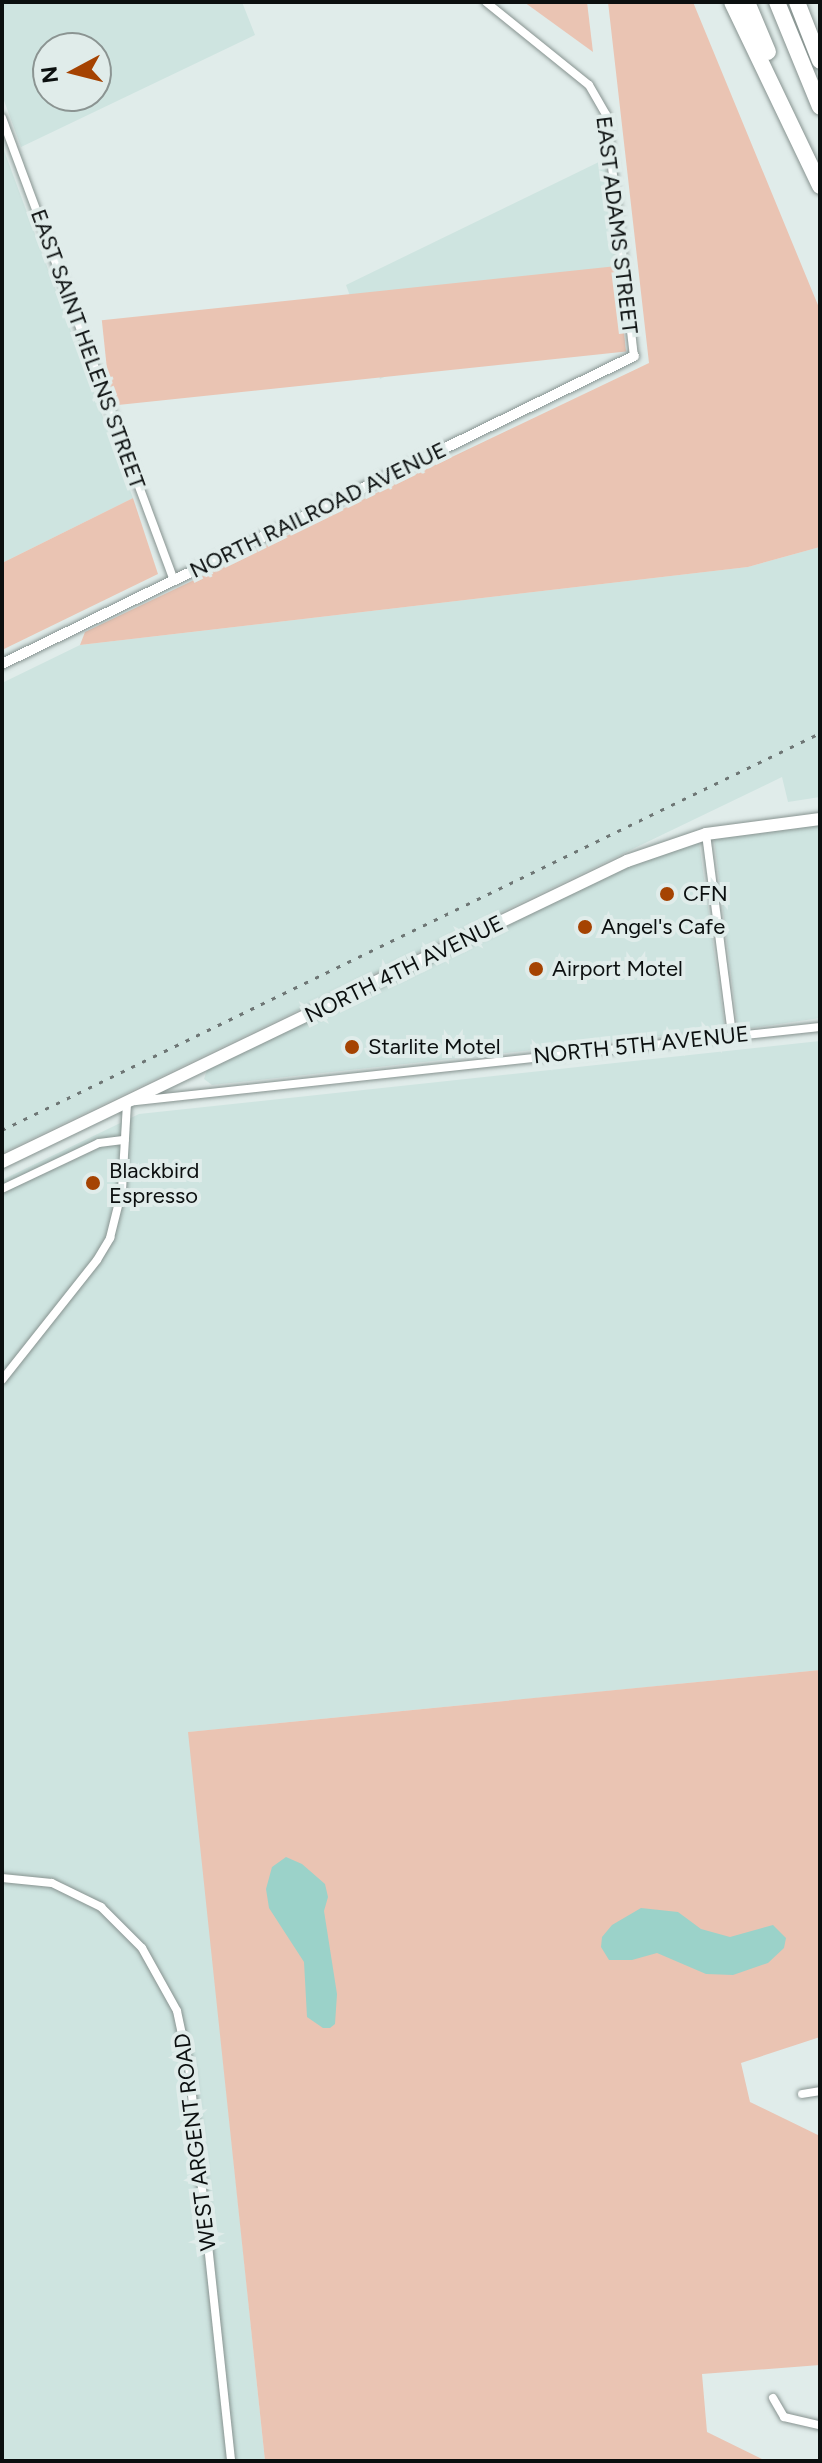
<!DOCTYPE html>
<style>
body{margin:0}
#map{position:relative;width:822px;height:2463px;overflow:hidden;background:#e0ecea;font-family:Figtree,sans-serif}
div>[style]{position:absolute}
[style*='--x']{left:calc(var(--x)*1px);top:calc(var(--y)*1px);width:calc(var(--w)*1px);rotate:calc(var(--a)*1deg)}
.built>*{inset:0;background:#cee4e0}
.green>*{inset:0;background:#eac4b3;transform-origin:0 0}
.water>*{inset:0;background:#9bd2c9}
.roads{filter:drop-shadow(0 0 2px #879390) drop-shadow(0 0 2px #879390)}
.minor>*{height:8px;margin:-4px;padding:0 4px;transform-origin:4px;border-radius:4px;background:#fff}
.tertiary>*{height:10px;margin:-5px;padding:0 5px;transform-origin:5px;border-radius:5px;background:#fff}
.secondary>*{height:12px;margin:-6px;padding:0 6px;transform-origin:6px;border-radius:6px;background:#fff}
.motorway>*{height:16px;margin:-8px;padding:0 8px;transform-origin:8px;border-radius:8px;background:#fff}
.rail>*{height:3px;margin-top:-1.5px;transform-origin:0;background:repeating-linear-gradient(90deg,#6e7675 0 4px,transparent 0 12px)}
.dots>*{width:22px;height:22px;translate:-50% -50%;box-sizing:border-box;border:4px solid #e0ecea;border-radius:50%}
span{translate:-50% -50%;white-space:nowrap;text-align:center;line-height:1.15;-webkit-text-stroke:8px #e0ecea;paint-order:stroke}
.street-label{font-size:22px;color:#0b0f0f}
.poi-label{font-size:22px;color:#0b0f0f}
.left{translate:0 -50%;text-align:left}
.frame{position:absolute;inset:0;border:4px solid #0b0f0f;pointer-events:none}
.north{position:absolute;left:32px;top:32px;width:80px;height:80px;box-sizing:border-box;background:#e0ecea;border:2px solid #8b9492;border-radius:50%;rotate:263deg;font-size:22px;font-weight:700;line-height:32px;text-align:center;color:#0b0f0f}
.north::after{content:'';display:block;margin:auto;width:28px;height:36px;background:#a54302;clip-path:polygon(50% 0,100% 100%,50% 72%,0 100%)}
</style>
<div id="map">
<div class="built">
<i style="clip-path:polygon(evenodd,2px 2px,242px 2px,255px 35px,21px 147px,2px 95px,2px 2px,96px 48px,96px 96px,48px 96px,48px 48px,96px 48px)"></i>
<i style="clip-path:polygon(2px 145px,133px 498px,2px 563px)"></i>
<i style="clip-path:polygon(605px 159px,617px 266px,380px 379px,346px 285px)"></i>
<i style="clip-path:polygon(820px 547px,820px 797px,788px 802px,782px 777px,2px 1153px,2px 683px,80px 645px,748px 567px)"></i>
<i style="clip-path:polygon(820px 825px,820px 1018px,738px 1030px,714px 839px)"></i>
<i style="clip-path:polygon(699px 842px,725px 1029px,212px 1085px,204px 1079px,207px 1070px,632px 865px)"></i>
<i style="clip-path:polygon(820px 1041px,820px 1670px,189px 1732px,265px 2461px,2px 2461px,2px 1180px,139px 1114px)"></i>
</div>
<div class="green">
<i style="clip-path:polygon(524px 2px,587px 2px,593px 52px)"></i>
<i style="clip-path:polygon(608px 2px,693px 2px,820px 310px,820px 547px,748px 567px,80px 645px,85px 632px,649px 363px)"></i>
<i style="left:617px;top:266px;width:86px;height:518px;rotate:84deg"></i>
<i style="clip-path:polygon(133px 498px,158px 574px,2px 650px,2px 563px)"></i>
<i style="clip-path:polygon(820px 1670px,820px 2037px,741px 2063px,750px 2102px,820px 2136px,820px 2365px,702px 2374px,707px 2432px,766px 2461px,265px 2461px,188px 1732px)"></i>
</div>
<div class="water">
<i style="clip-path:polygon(286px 1857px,302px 1864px,325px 1884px,328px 1897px,324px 1911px,337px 1994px,335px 2024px,330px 2028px,323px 2028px,307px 2017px,304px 1962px,269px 1908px,266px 1889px,272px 1867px)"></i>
<i style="clip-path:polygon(641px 1908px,678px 1912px,701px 1929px,730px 1937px,773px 1925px,786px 1938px,784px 1948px,768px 1963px,733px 1975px,706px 1974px,657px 1953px,632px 1960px,609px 1960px,601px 1947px,602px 1937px,612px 1925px)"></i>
</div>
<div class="roads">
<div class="minor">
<i style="--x:486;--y:2;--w:132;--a:38.9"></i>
<i style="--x:589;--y:85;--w:34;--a:60"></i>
<i style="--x:606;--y:115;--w:243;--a:83.4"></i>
<i style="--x:2;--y:118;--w:494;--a:69.6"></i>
<i style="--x:706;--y:834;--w:203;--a:82.6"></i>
<i style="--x:2;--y:1189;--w:107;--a:-25.4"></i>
<i style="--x:99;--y:1143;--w:26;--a:-7"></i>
<i style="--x:2;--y:1380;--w:153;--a:-51.6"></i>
<i style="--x:97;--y:1260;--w:26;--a:-59"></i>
<i style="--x:110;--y:1238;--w:49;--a:-76"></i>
<i style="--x:122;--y:1190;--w:88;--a:-86.7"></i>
<i style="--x:127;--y:1102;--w:697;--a:-6.18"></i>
<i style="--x:2;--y:1878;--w:50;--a:5.7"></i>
<i style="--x:52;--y:1883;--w:55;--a:26.1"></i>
<i style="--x:101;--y:1907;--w:58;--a:45"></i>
<i style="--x:142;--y:1948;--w:72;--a:60.9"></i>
<i style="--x:177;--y:2011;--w:57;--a:77.9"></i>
<i style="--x:189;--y:2067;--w:396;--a:83.9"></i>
<i style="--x:802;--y:2094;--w:18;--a:-9"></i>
<i style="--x:773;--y:2398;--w:22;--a:60"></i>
<i style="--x:784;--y:2417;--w:37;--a:13"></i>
</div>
<div class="tertiary">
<i style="--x:2;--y:664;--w:703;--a:-25.98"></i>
</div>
<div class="secondary">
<i style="--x:2;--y:1162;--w:694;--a:-25.72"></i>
<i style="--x:627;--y:861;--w:83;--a:-18.9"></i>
<i style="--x:706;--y:834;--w:115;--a:-7.5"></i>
</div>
<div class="motorway">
<i style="--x:732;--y:2;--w:204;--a:64.4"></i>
<i style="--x:747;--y:2;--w:54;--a:67.2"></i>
<i style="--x:777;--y:2;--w:113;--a:67.7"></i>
<i style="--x:797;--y:2;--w:63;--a:68.7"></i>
</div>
</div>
<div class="rail">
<i style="--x:2;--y:1130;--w:909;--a:-25.89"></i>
</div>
<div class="dots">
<i style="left:667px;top:894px;background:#a54302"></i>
<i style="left:585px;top:927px;background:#a54302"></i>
<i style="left:536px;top:969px;background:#a54302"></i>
<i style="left:352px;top:1047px;background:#a54302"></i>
<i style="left:93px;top:1183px;background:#a54302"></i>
</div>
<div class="street-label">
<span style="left:617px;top:225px;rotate:83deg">EAST ADAMS STREET</span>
<span style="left:88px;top:349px;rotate:70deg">EAST SAINT HELENS STREET</span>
<span style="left:318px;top:510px;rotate:-26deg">NORTH RAILROAD AVENUE</span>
<span style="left:404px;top:969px;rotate:-26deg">NORTH 4TH AVENUE</span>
<span style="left:641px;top:1045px;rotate:-6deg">NORTH 5TH AVENUE</span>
<span style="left:195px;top:2142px;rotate:-97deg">WEST ARGENT ROAD</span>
</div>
<div class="poi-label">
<span class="left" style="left:683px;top:894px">CFN</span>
<span class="left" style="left:601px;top:927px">Angel's Cafe</span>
<span class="left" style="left:552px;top:969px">Airport Motel</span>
<span class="left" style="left:368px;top:1047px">Starlite Motel</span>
<span class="left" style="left:109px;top:1183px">Blackbird<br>Espresso</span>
</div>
<div class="frame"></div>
<div class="north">N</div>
</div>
